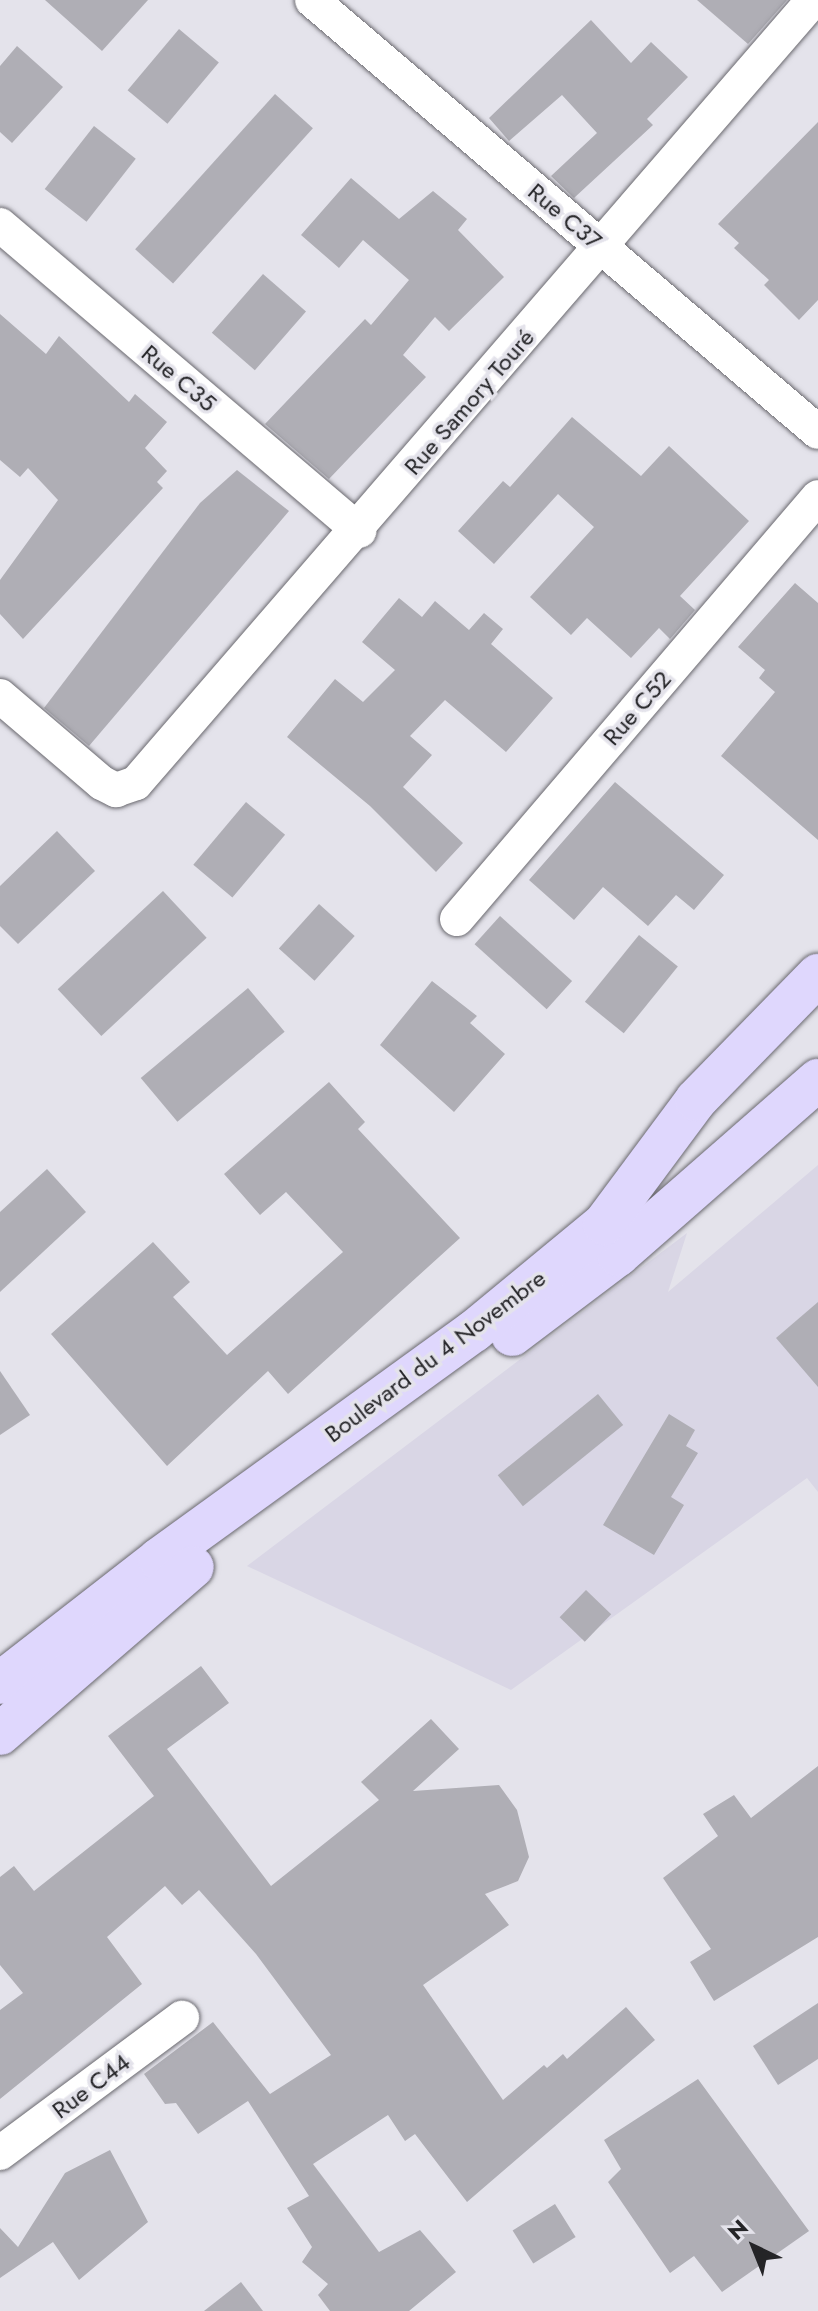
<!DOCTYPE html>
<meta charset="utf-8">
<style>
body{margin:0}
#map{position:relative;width:818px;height:2311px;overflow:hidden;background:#e4e3eb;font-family:Jost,sans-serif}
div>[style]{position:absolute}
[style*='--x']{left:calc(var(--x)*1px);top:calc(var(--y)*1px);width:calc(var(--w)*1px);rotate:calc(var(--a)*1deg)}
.built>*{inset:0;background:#d9d6e5}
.building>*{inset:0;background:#afaeb5;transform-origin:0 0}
.roads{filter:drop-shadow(0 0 2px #6a696f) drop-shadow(0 0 2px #6a696f)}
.minor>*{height:34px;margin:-17px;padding:0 17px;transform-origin:17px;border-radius:17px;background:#fff}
.major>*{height:42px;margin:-21px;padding:0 21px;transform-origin:21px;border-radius:21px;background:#dfd7fd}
span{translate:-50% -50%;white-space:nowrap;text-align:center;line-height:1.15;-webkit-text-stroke:7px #e4e3eb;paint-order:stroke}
.street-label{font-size:24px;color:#242427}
.north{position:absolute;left:714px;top:2207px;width:80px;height:80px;-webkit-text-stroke:6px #e4e3eb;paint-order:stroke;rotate:317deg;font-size:22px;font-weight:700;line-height:32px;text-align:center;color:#242427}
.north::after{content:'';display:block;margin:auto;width:28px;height:36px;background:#242427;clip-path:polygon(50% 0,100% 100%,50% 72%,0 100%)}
</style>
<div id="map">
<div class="built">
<i style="clip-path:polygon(818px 1165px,818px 1492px,807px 1478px,511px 1690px,247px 1566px,687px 1233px,668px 1292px)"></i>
</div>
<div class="building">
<i style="clip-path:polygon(45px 0,148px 0,102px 51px)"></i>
<i style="clip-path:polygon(697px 0,787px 0,748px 44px)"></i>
<i style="clip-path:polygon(591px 20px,631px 63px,651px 42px,688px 77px,647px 119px,653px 125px,574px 198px,551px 176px,597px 133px,562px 95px,509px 141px,489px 118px)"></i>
<i style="left:179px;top:29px;width:52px;height:80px;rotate:40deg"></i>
<i style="clip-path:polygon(17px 46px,63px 87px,12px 143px,0 132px,0 66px)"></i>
<i style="left:275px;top:94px;width:51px;height:209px;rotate:42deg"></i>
<i style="clip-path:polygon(818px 122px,818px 300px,799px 320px,764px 285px,769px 280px,734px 248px,739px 243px,718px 224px)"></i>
<i style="left:94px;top:126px;width:53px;height:80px;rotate:38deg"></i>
<i style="clip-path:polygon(351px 178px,399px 219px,433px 191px,467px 219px,458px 230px,504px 277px,449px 331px,435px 317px,403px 355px,426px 377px,329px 479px,265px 424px,365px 319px,371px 325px,409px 280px,363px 240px,339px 268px,301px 235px)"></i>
<i style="left:263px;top:274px;width:57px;height:78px;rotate:41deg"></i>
<i style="clip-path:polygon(0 314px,46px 354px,59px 336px,129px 402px,135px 394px,167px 422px,145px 448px,167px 471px,157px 482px,163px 488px,23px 639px,0 614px,0 580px,58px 500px,28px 468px,20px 477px,0 460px)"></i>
<i style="clip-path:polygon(572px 417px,641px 476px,669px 446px,749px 521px,680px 596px,695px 610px,670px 639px,659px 628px,631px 658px,587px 618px,571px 635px,530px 597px,594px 527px,558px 494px,494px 564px,458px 531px,503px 481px,510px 487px)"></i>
<i style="clip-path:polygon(237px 470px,289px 511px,89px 746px,44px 708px,200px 503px)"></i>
<i style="clip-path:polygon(795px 583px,818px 603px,818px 840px,721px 756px,775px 692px,759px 678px,765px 670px,738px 647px)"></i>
<i style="clip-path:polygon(399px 598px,422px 617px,435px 601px,469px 630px,484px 613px,503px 629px,491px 644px,553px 698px,506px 752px,445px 700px,410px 736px,432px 755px,403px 787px,463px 843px,436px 872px,370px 806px,287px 737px,335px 679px,363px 702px,395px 670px,362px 642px)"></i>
<i style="clip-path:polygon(615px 782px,724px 875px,694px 910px,676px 895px,648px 926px,603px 887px,574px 920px,529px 880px)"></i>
<i style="left:246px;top:802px;width:51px;height:82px;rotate:40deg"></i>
<i style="clip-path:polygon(57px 831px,95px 871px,18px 944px,0 926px,0 886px)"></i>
<i style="left:163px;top:891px;width:64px;height:144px;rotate:47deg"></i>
<i style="left:319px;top:904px;width:48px;height:60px;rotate:42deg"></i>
<i style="left:500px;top:916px;width:97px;height:38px;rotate:42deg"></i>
<i style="left:639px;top:935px;width:50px;height:86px;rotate:39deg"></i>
<i style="clip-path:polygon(432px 981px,477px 1016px,470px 1023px,505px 1054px,454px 1112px,380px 1045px)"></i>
<i style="left:248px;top:988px;width:57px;height:140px;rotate:50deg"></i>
<i style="clip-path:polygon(329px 1082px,365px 1122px,358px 1129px,460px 1238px,288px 1394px,268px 1371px,167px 1466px,51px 1334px,153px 1242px,190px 1282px,173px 1297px,227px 1355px,343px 1252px,286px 1192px,260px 1215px,224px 1174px)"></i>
<i style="clip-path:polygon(47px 1169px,86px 1212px,0 1292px,0 1212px)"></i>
<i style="clip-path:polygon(818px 1302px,818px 1387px,776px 1338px)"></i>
<i style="clip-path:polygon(0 1371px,30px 1415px,0 1435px)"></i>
<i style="left:598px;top:1394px;width:40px;height:129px;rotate:51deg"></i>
<i style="clip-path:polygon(669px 1414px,695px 1430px,686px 1446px,698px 1453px,671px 1497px,684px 1505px,654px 1555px,603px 1525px)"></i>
<i style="left:586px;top:1590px;width:35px;height:38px;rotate:44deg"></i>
<i style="clip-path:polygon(201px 1666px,229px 1703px,167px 1749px,271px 1886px,379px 1800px,361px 1782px,431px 1719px,459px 1749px,413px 1791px,499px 1785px,517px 1810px,529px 1857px,518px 1881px,485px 1894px,509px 1925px,423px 1985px,503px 2100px,544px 2065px,547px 2068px,563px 2054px,567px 2059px,626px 2007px,655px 2040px,467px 2202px,415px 2134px,405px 2141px,388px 2115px,313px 2164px,379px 2252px,420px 2230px,456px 2272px,409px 2311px,330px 2311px,318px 2295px,328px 2284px,302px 2262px,312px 2247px,287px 2208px,309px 2196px,248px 2101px,198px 2134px,176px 2103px,165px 2104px,144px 2074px,213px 2022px,270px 2094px,331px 2055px,256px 1954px,199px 1890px,182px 1905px,165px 1886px,107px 1937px,142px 1984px,0 2099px,0 2010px,23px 1993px,0 1965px,0 1877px,14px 1866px,34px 1891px,154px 1796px,108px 1736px)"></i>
<i style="clip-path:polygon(818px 1766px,818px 1937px,714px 2001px,690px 1962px,711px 1949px,663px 1878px,718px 1836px,703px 1814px,734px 1795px,751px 1818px)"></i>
<i style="clip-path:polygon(818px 2003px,818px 2059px,778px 2085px,753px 2046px)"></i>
<i style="clip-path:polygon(698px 2079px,809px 2231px,722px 2292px,694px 2256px,670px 2273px,608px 2182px,621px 2169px,604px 2140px)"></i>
<i style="clip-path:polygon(110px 2150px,148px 2222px,79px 2280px,53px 2242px,0 2278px,0 2228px,18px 2247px,65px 2173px)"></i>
<i style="left:555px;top:2204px;width:39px;height:50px;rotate:58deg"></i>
<i style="clip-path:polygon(241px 2282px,263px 2311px,204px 2311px)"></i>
</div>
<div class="roads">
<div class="minor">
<i style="--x:312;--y:0;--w:665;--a:40.49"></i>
<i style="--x:0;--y:225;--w:472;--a:40.4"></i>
<i style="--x:0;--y:696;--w:134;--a:40.5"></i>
<i style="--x:102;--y:783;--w:16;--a:27"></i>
<i style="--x:116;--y:790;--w:21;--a:-19"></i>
<i style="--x:136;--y:783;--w:1035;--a:-49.15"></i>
<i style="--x:457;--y:919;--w:555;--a:-49.45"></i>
<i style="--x:0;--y:2153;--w:227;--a:-36.6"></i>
</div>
<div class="major">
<i style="--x:512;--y:1335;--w:133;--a:-37"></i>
<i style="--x:618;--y:1255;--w:266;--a:-41.2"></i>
<i style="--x:0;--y:1683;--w:202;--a:-37.9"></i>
<i style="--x:159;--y:1559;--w:389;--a:-35.9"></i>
<i style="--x:474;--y:1331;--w:168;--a:-39.5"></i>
<i style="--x:604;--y:1224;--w:154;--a:-53.4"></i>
<i style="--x:696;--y:1100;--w:175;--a:-45.7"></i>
<i style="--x:0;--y:1734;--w:255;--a:-40.9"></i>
</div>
</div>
<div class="street-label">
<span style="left:565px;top:216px;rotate:40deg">Rue C37</span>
<span style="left:179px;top:378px;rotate:40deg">Rue C35</span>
<span style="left:469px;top:402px;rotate:-49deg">Rue Samory Touré</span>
<span style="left:637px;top:708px;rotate:-49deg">Rue C52</span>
<span style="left:435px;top:1356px;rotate:-37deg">Boulevard du 4 Novembre</span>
<span style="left:91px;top:2086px;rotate:-37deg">Rue C44</span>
</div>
<div class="north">N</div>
</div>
